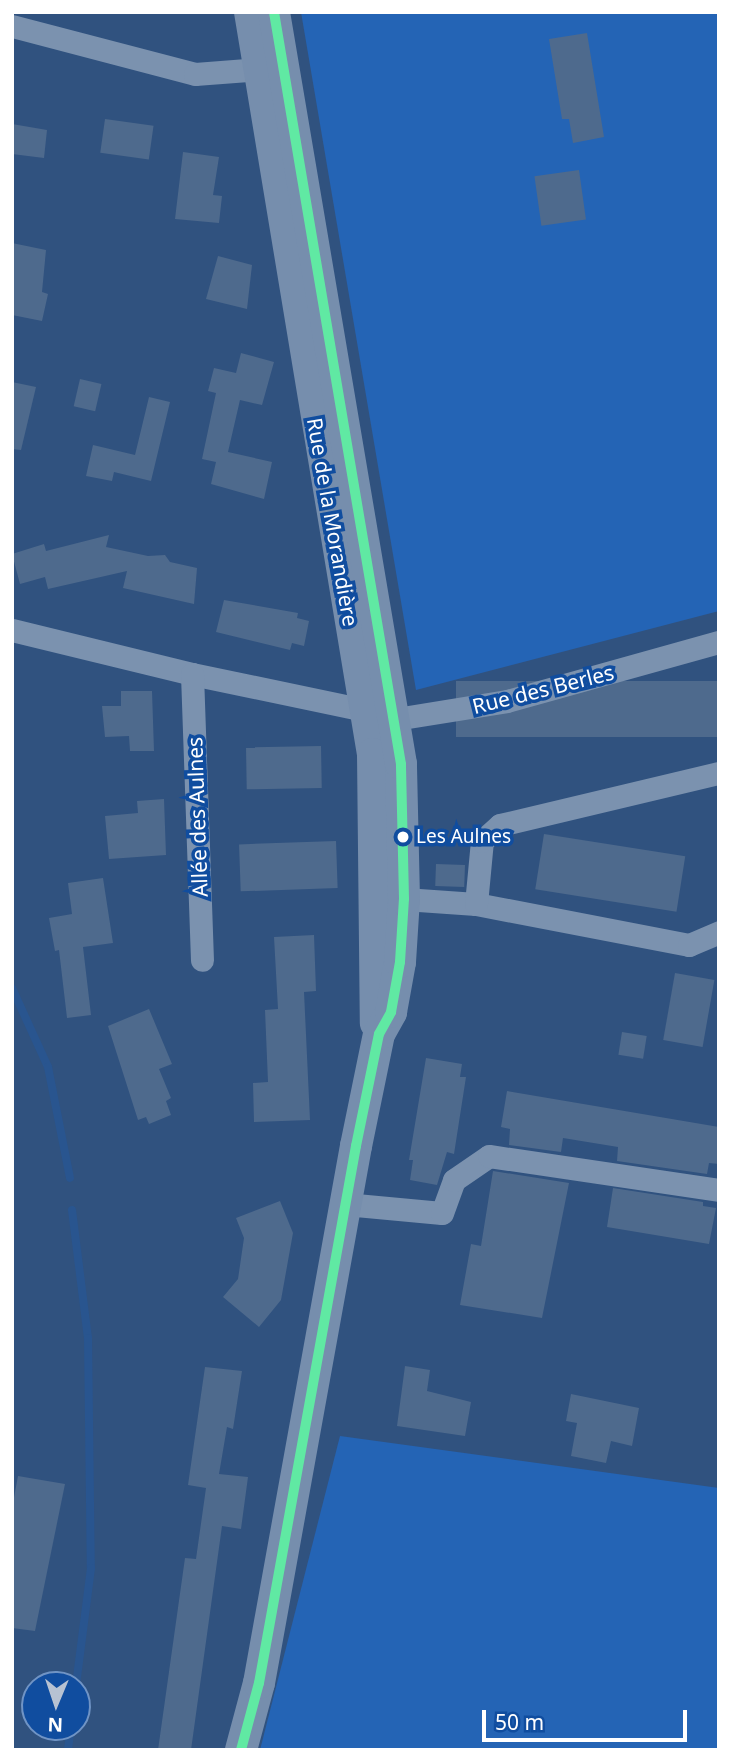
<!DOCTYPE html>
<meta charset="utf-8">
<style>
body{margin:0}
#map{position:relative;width:731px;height:1762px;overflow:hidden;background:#30527f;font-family:"Noto Sans",sans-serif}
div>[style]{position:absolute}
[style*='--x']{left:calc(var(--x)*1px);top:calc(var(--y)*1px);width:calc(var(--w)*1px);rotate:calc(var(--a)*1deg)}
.green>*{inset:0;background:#2464b5}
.stream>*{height:8px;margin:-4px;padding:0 4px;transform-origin:4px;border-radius:4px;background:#29558f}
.building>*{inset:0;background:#4e6a8d;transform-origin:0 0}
.street>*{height:23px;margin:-11.5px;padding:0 11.5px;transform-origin:11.5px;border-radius:11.5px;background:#7b92af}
.secondary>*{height:32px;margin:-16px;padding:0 16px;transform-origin:16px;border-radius:16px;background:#768ead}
.bus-1>*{height:10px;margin:-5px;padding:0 5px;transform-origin:5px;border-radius:5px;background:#60e9a3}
.dots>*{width:19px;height:19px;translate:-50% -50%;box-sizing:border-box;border:4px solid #104d9f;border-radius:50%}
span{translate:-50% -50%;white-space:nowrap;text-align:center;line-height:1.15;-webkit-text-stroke:7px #104d9f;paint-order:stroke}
.bus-label{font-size:19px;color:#fff}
.left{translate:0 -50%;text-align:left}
.street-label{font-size:21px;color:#fff}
.frame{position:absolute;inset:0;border:14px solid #fff;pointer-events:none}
.north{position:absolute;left:21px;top:1671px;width:70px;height:70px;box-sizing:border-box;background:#104d9f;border:2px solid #7094c5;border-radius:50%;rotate:182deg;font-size:19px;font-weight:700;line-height:28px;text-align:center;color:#fff}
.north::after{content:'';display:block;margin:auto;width:24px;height:32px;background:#b7c2d2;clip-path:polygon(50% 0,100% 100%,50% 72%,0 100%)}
.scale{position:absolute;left:482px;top:1710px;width:205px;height:32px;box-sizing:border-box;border:4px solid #fff;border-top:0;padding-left:9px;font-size:21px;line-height:24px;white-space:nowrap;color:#fff;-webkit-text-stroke:5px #104d9f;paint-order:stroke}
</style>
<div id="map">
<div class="green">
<i style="clip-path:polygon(301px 12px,719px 12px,719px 611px,416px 690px)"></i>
<i style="clip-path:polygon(340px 1436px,719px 1488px,719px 1750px,260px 1750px)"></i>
</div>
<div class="stream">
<i style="--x:12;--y:988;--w:87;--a:65.5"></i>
<i style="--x:48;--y:1067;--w:113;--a:78.8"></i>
<i style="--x:72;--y:1210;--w:129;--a:82.9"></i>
<i style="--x:88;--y:1338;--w:230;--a:89.3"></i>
<i style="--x:91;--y:1568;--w:118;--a:97.3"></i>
<i style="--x:68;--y:1750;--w:23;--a:-83"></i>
</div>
<div class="building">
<i style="clip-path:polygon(587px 33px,604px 137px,573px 143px,569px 119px,562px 119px,549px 39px)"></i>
<i style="left:105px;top:119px;width:49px;height:34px;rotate:8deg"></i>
<i style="clip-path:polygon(12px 124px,47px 130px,44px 158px,12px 154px)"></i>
<i style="clip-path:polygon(183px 152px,219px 157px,213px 195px,222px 196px,219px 223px,175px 219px)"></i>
<i style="left:579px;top:170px;width:50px;height:45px;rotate:82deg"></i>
<i style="clip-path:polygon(12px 243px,46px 250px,42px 292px,48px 294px,42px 321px,12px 315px)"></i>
<i style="clip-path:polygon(218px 256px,252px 265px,247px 309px,206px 299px)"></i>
<i style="clip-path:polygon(241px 353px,274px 362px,262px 405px,240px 400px,228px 452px,272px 462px,264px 499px,211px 484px,216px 462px,202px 459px,216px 393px,208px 391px,214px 368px,236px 373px)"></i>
<i style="left:80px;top:379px;width:22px;height:28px;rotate:13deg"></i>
<i style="clip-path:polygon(12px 382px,36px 387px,21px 450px,12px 449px)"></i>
<i style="clip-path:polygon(149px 397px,170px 402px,151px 481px,114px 472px,112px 481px,86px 476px,93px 445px,135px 455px)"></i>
<i style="clip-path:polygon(109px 535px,106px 547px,148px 556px,165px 555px,170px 562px,197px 568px,194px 604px,123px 588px,127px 571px,48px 589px,45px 577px,20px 584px,12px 554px,44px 544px,46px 551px)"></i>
<i style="clip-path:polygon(224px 600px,298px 613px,297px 618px,309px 621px,304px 646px,292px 643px,290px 650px,216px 632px)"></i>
<i style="left:719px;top:681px;width:56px;height:263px;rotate:90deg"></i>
<i style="clip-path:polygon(121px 691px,152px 691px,154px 751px,130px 751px,129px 736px,105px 737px,102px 706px,121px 706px)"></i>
<i style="left:321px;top:746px;width:42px;height:75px;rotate:89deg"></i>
<i style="clip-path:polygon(164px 799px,166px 855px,109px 859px,105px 816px,138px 813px,137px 801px)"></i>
<i style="left:544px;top:834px;width:143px;height:56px;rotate:9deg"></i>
<i style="left:336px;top:841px;width:47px;height:97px;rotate:88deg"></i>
<i style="left:436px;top:864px;width:29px;height:22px;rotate:2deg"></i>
<i style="clip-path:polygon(103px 878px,113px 943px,83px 947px,91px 1015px,67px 1018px,59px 950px,55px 951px,49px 918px,72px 914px,68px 883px)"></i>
<i style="clip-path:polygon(314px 935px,316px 991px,304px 992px,310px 1120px,254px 1122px,253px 1083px,268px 1082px,265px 1010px,278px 1009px,274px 937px)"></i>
<i style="left:675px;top:973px;width:40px;height:68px;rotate:10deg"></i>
<i style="clip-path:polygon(149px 1009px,172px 1064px,159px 1069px,171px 1098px,166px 1101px,171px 1115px,149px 1124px,146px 1117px,138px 1120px,108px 1026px)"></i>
<i style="left:622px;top:1032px;width:25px;height:23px;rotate:9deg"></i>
<i style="clip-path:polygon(426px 1058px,462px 1064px,460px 1077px,466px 1077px,454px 1154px,447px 1152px,437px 1185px,410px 1180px,413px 1160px,409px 1160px)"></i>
<i style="clip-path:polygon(507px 1091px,719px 1127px,719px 1164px,709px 1163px,707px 1174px,617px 1161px,618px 1147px,563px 1138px,561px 1152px,509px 1145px,510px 1129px,501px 1127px)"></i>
<i style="clip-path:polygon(493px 1171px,569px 1183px,542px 1318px,460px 1305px,471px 1244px,481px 1246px)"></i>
<i style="clip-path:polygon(613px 1188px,703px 1202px,703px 1206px,716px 1208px,709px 1244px,607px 1227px)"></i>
<i style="clip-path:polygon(280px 1201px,293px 1233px,281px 1300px,259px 1327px,223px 1297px,238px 1279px,244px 1238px,236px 1218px)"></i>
<i style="clip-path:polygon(405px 1366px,430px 1370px,427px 1391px,471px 1402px,465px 1436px,397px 1426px)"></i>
<i style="clip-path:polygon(205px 1367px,242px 1371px,233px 1429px,227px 1427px,219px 1474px,248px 1477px,241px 1529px,222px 1526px,191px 1750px,158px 1750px,185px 1558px,196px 1559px,206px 1488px,188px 1485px)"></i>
<i style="clip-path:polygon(571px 1394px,639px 1408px,632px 1446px,611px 1441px,606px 1463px,571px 1456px,577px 1423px,566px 1421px)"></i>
<i style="clip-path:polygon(18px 1476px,65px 1484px,35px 1631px,12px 1628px,12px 1508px)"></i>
</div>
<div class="street">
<i style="--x:12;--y:26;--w:189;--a:14.7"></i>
<i style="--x:195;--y:74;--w:78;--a:-4.4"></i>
<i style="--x:12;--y:630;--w:185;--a:13.7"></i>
<i style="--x:192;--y:674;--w:215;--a:11.8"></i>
<i style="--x:402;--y:718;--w:106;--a:-9.2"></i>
<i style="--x:507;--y:701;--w:220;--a:-15.6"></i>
<i style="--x:192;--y:674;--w:286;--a:88"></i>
<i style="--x:404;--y:899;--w:72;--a:4"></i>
<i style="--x:476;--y:904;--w:217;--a:10.9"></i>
<i style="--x:689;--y:945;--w:33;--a:-23"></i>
<i style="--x:476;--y:904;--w:63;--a:-84.6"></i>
<i style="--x:482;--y:841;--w:24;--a:-42"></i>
<i style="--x:500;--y:825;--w:225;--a:-13.4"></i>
<i style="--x:345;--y:1204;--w:97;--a:5.3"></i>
<i style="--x:442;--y:1213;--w:35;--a:-70"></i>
<i style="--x:454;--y:1180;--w:42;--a:-34.4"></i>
<i style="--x:489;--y:1156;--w:232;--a:8.4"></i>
</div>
<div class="secondary">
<i style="--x:250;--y:12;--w:752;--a:80.59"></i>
<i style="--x:373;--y:754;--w:269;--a:89.4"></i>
<i style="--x:241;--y:1750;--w:69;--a:-75"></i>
<i style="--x:259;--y:1683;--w:546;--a:-79.76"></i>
<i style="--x:356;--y:1146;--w:114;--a:-78.4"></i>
<i style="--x:379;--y:1034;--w:25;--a:-61"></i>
<i style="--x:391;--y:1012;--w:51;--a:-79.8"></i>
<i style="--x:400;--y:962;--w:63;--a:-86.4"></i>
<i style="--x:404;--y:899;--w:135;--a:-91.3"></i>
<i style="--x:401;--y:764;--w:763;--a:-99.59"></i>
</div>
<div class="bus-1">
<i style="--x:241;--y:1750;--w:69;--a:-75"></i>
<i style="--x:259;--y:1683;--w:546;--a:-79.76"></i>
<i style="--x:356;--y:1146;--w:114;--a:-78.4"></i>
<i style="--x:379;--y:1034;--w:25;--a:-61"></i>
<i style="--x:391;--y:1012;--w:51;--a:-79.8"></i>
<i style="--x:400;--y:962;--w:63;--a:-86.4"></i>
<i style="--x:404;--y:899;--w:135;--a:-91.3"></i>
<i style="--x:401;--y:764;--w:763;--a:-99.59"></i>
</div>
<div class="dots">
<i style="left:403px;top:837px;background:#fff"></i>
</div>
<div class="bus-label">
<span class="left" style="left:416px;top:837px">Les Aulnes</span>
</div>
<div class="street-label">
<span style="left:333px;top:522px;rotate:80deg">Rue de la Morandière</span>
<span style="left:543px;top:689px;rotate:-14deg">Rue des Berles</span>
<span style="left:197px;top:817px;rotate:-92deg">Allée des Aulnes</span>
</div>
<div class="frame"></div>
<div class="north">N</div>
<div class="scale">50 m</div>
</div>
